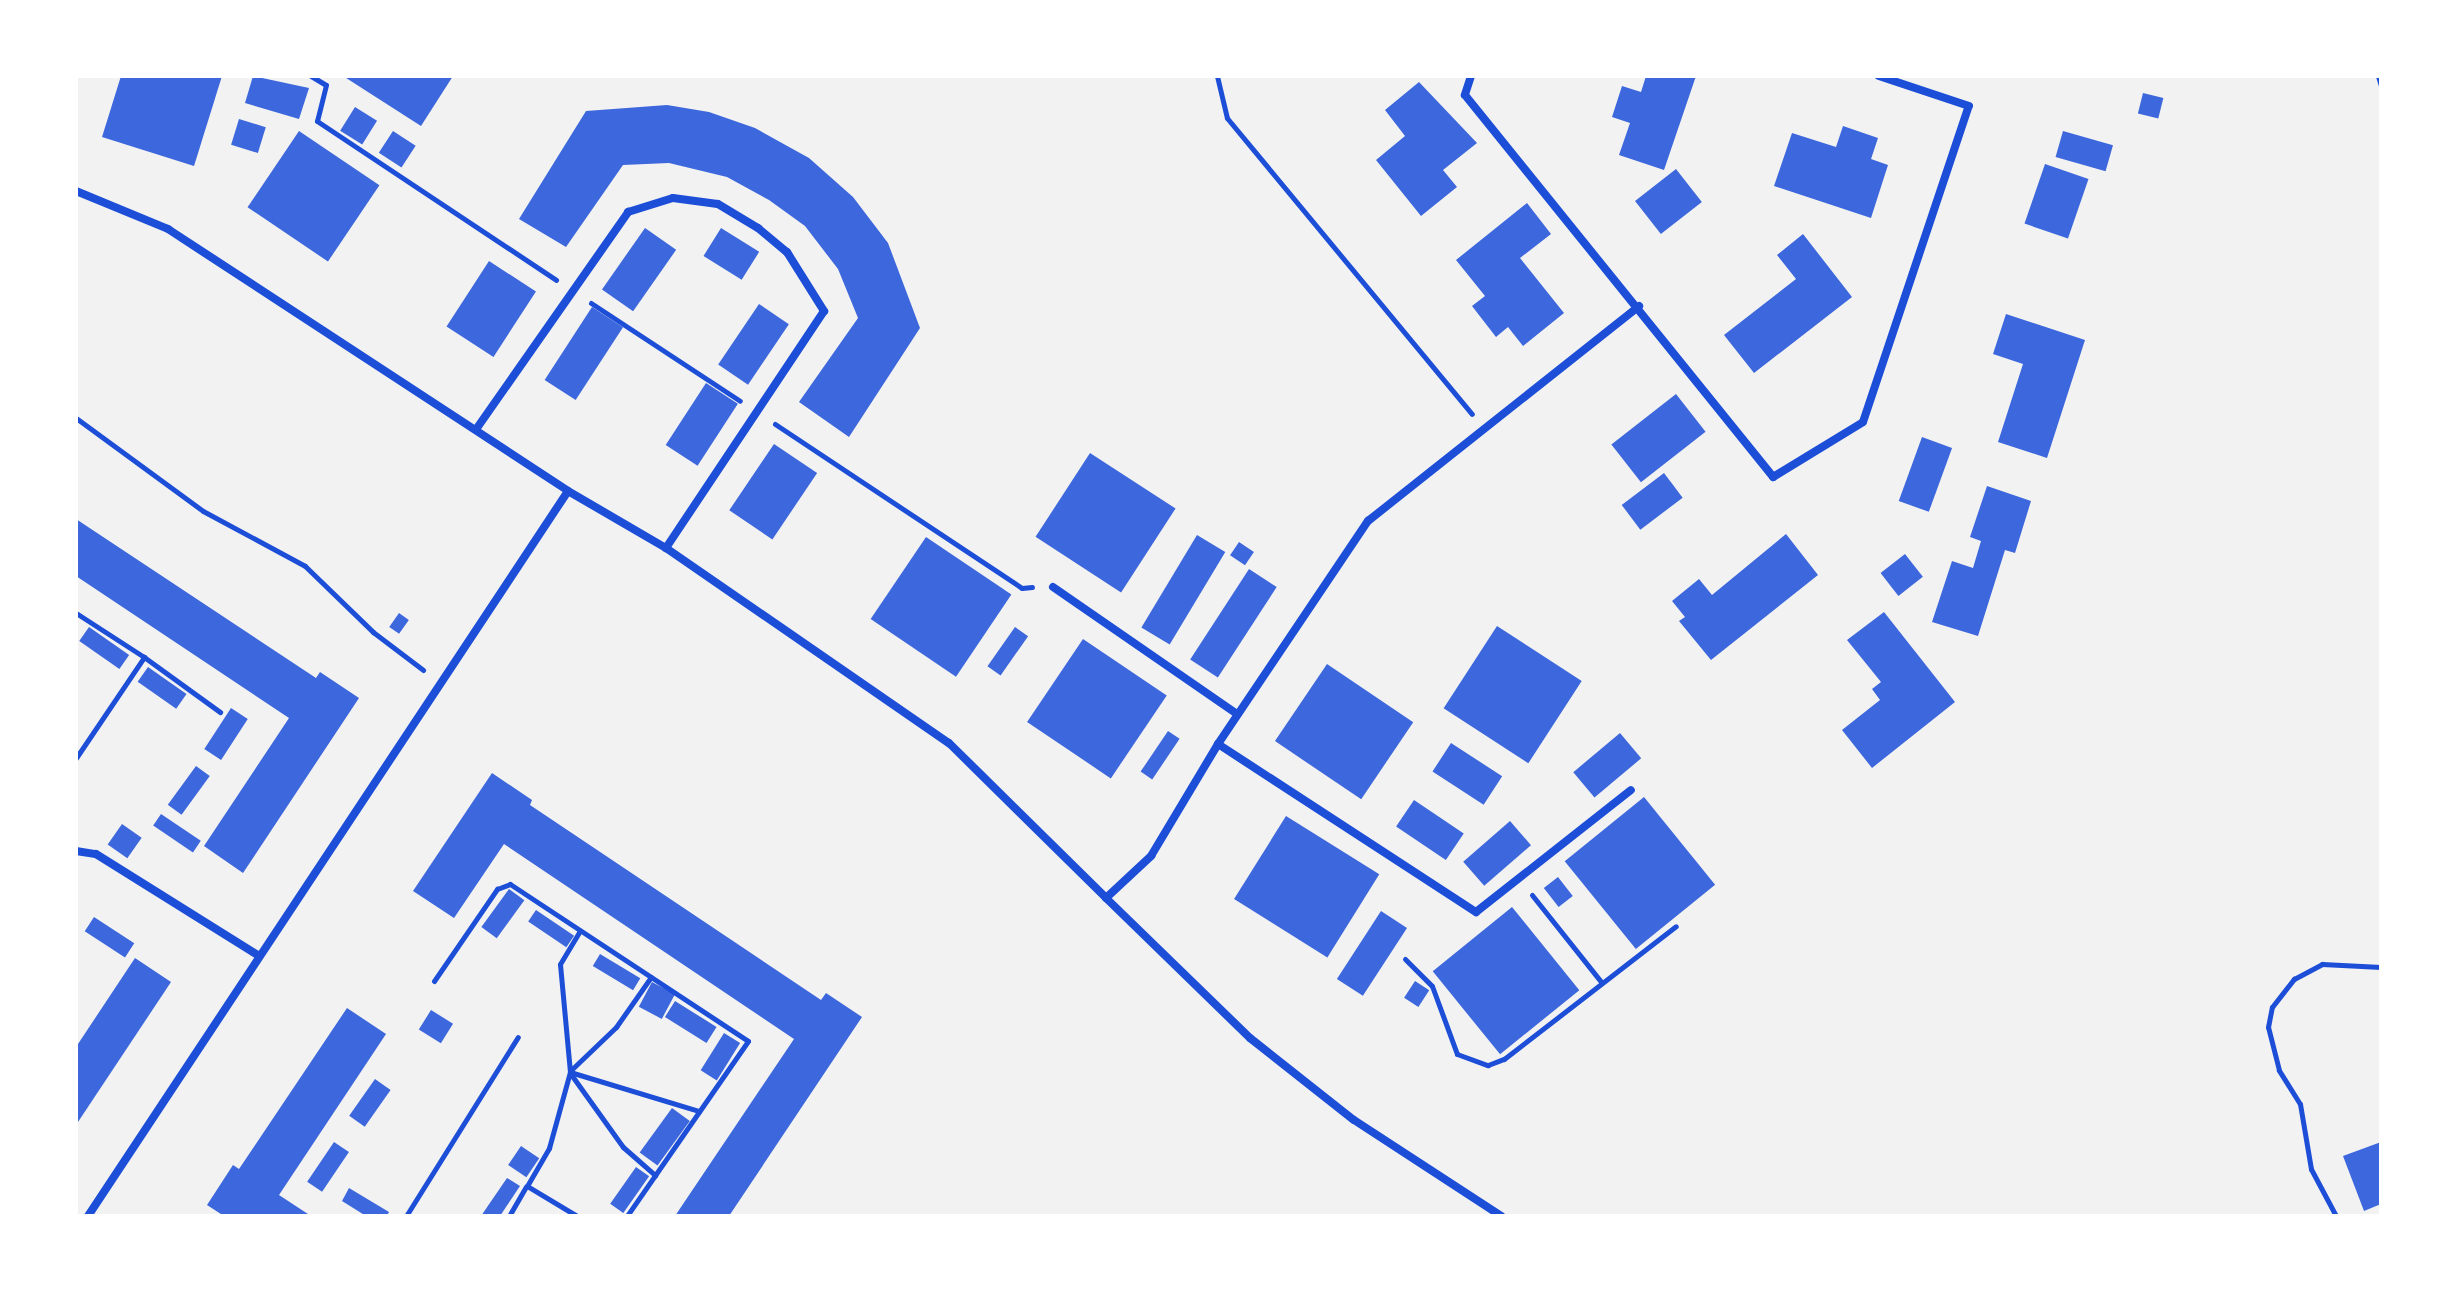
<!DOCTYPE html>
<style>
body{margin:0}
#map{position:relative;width:2457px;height:1292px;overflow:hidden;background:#f2f2f2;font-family:Arial,sans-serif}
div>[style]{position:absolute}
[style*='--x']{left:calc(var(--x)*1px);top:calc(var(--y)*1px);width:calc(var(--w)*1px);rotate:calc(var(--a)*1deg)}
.building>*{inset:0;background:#3d67dc;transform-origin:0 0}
.path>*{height:5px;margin:-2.5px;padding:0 2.5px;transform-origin:2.5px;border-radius:2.5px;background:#1d4ed8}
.minor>*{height:8px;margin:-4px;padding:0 4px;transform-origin:4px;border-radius:4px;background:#1d4ed8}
span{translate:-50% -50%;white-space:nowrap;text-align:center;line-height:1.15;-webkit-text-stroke:6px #fff;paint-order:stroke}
.frame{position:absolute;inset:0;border:78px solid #fff;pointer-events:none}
</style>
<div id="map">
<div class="building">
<i style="clip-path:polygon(121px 76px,222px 76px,194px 166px,102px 137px)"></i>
<i style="clip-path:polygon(253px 76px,309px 88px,299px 119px,245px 103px)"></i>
<i style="clip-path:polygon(343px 76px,453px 76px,421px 126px)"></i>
<i style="clip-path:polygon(1646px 76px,1696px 76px,1664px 170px,1619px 155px,1630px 123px,1612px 117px,1622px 86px,1641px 92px)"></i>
<i style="clip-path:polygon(1419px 82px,1477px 143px,1443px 170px,1457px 187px,1421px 216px,1376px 160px,1405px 136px,1385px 110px)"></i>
<i style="left:2143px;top:93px;width:21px;height:21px;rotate:14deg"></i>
<i style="clip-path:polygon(667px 105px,709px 112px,755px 128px,809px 158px,853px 197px,888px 243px,920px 328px,849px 437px,799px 402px,858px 318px,838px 269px,805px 226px,769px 200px,727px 177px,669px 163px,623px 165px,566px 247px,519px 219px,586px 111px)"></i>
<i style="left:355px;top:107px;width:26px;height:28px;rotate:32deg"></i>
<i style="left:239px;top:119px;width:28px;height:27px;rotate:17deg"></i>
<i style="clip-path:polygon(1843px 126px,1878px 138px,1871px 159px,1888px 165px,1871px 218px,1774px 186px,1792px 133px,1836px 147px)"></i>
<i style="left:299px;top:131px;width:97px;height:92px;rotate:34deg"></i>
<i style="left:393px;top:131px;width:27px;height:26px;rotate:33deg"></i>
<i style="left:2063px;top:131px;width:52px;height:27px;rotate:16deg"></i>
<i style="left:2045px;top:164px;width:46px;height:63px;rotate:19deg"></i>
<i style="left:1676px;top:169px;width:42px;height:52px;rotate:52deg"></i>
<i style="clip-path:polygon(1527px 203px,1551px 234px,1520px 258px,1564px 313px,1523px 346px,1508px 327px,1496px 337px,1472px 306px,1485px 296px,1456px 260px)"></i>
<i style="left:645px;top:228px;width:38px;height:75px;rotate:35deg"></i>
<i style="left:721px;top:228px;width:45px;height:33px;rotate:32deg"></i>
<i style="clip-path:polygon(1803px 234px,1852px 297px,1754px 373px,1724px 335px,1796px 279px,1777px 255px)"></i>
<i style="left:489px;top:261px;width:56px;height:78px;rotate:33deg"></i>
<i style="left:759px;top:304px;width:36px;height:73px;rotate:34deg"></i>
<i style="left:592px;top:307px;width:37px;height:87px;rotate:33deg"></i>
<i style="clip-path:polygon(2006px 314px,2085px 340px,2047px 458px,1998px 442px,2023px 364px,1993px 354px)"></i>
<i style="left:706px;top:383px;width:38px;height:74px;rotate:33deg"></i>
<i style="left:1676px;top:394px;width:48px;height:82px;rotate:52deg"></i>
<i style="left:1922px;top:437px;width:32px;height:68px;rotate:20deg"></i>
<i style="left:774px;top:444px;width:52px;height:80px;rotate:34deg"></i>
<i style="left:1090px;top:453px;width:102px;height:100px;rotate:33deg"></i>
<i style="left:1664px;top:473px;width:31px;height:53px;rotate:53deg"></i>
<i style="clip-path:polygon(1987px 486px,2031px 501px,2015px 553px,2005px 550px,1978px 636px,1932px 622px,1952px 561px,1973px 568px,1981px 541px,1970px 537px)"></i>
<i style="clip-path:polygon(76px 519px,316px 678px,320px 672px,359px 698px,243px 873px,204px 846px,289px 718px,76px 576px)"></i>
<i style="clip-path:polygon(1786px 534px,1818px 575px,1711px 660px,1679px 621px,1685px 617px,1672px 601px,1699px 579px,1712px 595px)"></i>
<i style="left:1197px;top:535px;width:33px;height:108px;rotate:31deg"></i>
<i style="left:926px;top:537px;width:103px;height:99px;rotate:34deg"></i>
<i style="left:1239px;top:542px;width:18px;height:16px;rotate:34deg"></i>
<i style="left:1905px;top:554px;width:29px;height:31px;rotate:52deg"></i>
<i style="left:1249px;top:569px;width:33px;height:108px;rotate:33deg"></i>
<i style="clip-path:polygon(1884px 612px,1955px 702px,1872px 768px,1842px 730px,1880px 700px,1872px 689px,1881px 682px,1847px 640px)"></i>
<i style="left:399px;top:613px;width:12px;height:17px;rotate:35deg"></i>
<i style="left:1497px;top:626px;width:101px;height:98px;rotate:33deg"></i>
<i style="left:89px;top:627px;width:49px;height:17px;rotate:35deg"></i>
<i style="left:1015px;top:627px;width:16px;height:48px;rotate:35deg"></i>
<i style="left:1083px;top:639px;width:101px;height:100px;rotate:34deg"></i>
<i style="left:1327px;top:664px;width:104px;height:93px;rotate:34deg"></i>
<i style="left:148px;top:667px;width:47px;height:18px;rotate:35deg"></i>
<i style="left:231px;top:708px;width:20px;height:49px;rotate:33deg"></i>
<i style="left:1168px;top:731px;width:14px;height:49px;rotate:34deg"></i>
<i style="left:1620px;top:733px;width:33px;height:61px;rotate:50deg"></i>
<i style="left:1451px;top:743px;width:61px;height:34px;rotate:33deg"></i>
<i style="left:196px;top:766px;width:17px;height:48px;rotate:36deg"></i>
<i style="clip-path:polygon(492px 773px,532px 800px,530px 805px,821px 1000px,826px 993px,862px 1017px,729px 1216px,675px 1216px,794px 1039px,504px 844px,454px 918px,413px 891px)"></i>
<i style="left:1644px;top:797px;width:113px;height:102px;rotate:51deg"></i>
<i style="left:1414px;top:800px;width:60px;height:32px;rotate:34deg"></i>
<i style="left:161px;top:814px;width:48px;height:14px;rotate:34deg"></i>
<i style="left:1286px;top:816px;width:110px;height:98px;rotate:32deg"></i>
<i style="left:1510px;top:821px;width:32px;height:62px;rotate:49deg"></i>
<i style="left:122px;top:824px;width:24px;height:25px;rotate:35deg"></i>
<i style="left:1558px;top:877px;width:24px;height:18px;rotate:52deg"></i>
<i style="left:509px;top:889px;width:19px;height:47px;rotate:36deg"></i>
<i style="left:1512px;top:907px;width:107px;height:102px;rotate:51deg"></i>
<i style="left:536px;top:910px;width:46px;height:14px;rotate:34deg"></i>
<i style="left:1381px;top:911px;width:31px;height:81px;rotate:33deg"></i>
<i style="left:94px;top:917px;width:48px;height:17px;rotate:33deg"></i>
<i style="left:600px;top:954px;width:47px;height:14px;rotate:31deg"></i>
<i style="clip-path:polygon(135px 958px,171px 982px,76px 1125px,76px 1047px)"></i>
<i style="left:1415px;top:981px;width:17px;height:20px;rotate:33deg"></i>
<i style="left:652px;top:982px;width:26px;height:28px;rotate:28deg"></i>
<i style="left:675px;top:1001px;width:49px;height:19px;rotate:32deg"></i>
<i style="clip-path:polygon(347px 1008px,386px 1034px,279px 1195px,311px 1216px,224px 1216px,207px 1205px,233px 1165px,239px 1169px)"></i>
<i style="left:431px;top:1010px;width:26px;height:23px;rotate:32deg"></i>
<i style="left:724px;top:1033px;width:19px;height:44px;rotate:32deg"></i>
<i style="left:375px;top:1079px;width:19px;height:45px;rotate:35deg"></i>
<i style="left:672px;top:1108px;width:22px;height:55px;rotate:36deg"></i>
<i style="left:334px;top:1142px;width:18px;height:48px;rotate:34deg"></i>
<i style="clip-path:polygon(2381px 1142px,2381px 1204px,2364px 1211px,2343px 1156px)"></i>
<i style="left:521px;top:1146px;width:22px;height:23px;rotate:34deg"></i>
<i style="left:636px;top:1167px;width:16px;height:45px;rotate:35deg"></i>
<i style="clip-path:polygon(507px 1178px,520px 1186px,500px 1216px,481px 1216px)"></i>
<i style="clip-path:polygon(349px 1188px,389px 1212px,387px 1216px,366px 1216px,342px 1201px)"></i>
</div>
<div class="path">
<i style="--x:311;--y:76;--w:17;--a:31"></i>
<i style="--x:326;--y:85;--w:37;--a:104"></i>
<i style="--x:317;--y:121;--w:287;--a:33.6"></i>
<i style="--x:1217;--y:76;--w:43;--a:76.6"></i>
<i style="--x:1227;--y:118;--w:384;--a:50.4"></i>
<i style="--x:2378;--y:76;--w:10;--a:73"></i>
<i style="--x:591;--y:303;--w:178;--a:33.3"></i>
<i style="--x:76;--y:418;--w:157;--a:36.2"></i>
<i style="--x:203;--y:511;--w:116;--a:28.3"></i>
<i style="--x:305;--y:566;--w:95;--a:44.1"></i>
<i style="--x:373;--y:632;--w:63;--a:37.2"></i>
<i style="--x:775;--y:424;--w:296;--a:33.6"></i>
<i style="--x:1022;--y:588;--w:10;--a:-6"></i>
<i style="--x:76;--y:613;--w:81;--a:32.9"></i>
<i style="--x:76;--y:758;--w:122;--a:-56"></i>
<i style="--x:144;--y:657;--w:94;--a:35.9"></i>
<i style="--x:1532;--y:895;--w:112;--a:51.5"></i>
<i style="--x:1405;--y:959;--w:38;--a:45"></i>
<i style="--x:1432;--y:986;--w:72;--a:69.8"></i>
<i style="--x:1457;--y:1054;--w:33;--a:20"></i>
<i style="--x:1488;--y:1065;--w:17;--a:-21"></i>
<i style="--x:1504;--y:1059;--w:217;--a:-37.7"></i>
<i style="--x:434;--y:981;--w:112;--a:-55.6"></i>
<i style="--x:497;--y:889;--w:14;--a:-21"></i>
<i style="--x:510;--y:884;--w:285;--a:33.4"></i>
<i style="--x:748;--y:1041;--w:213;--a:124.7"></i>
<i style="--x:570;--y:1071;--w:64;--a:-43.7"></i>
<i style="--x:616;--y:1027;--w:61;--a:-55"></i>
<i style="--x:570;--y:1072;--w:135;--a:16.8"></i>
<i style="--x:570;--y:1073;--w:91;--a:54.4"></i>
<i style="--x:623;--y:1147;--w:43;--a:41.2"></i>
<i style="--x:406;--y:1216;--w:211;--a:-58"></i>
<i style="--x:509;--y:1216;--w:34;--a:-60"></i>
<i style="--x:577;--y:1216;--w:58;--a:-149"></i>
<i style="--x:527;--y:1186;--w:44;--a:-59.9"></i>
<i style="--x:549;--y:1148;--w:79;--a:-74.6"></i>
<i style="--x:570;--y:1072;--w:108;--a:-95.3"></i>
<i style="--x:560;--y:964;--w:39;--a:-59"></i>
<i style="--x:2336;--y:1216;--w:53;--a:-118"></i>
<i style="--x:2311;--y:1169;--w:66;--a:-99.6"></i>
<i style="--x:2300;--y:1104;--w:40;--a:-122"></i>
<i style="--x:2279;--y:1070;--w:44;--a:-104.3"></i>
<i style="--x:2268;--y:1027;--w:20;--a:-79"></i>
<i style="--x:2272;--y:1007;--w:36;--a:-52"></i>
<i style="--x:2294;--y:979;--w:32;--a:-28"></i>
<i style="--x:2322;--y:964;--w:59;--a:2.9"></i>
</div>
<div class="minor">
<i style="--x:1471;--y:76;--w:20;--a:108"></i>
<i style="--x:1465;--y:95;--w:491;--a:51.1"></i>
<i style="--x:1773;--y:477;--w:105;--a:-31.4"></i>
<i style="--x:1863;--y:422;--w:333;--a:-71.5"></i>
<i style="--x:1969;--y:106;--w:95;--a:-161.6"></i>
<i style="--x:76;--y:191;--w:100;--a:22.4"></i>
<i style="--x:168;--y:229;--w:478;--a:33.2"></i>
<i style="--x:568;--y:491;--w:113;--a:30.2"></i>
<i style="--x:666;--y:548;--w:344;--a:34.6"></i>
<i style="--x:949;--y:743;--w:221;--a:44.6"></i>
<i style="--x:1106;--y:898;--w:62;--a:-43"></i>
<i style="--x:1151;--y:856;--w:131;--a:-59.1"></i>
<i style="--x:1218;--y:744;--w:269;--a:-56.1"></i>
<i style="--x:1368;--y:521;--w:346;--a:-38.4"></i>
<i style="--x:477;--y:428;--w:264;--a:-55"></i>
<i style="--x:628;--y:212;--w:47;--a:-17.3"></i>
<i style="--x:673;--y:198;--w:45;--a:7.6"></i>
<i style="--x:718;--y:204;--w:47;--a:31"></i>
<i style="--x:758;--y:228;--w:38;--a:40"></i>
<i style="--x:787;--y:252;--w:70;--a:57.9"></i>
<i style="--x:824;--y:311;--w:285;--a:123.7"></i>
<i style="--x:1053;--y:587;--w:224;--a:34.6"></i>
<i style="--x:1218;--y:744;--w:308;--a:33.1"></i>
<i style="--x:1476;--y:912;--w:197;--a:-38.2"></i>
<i style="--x:76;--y:851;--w:20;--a:9"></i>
<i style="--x:96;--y:854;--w:192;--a:32"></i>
<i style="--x:1106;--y:898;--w:201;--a:44.2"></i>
<i style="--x:1250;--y:1038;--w:132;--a:38.3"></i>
<i style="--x:1354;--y:1120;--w:176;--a:33.1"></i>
<i style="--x:88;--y:1216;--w:869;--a:-56.49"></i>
</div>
<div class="frame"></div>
</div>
